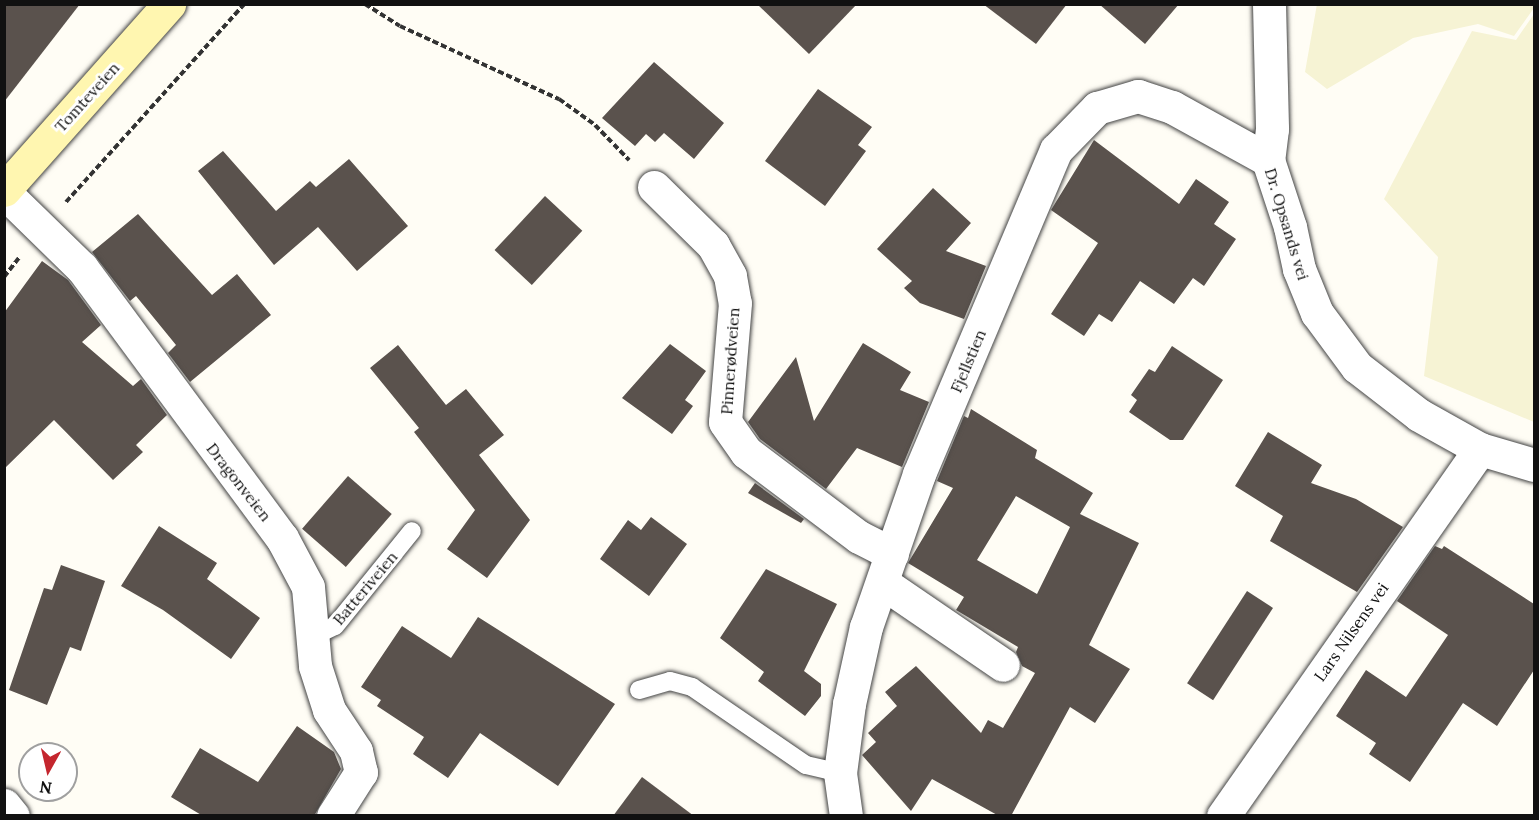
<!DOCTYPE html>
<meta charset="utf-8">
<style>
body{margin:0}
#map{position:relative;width:1539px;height:820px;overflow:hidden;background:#fffdf5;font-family:Lora,serif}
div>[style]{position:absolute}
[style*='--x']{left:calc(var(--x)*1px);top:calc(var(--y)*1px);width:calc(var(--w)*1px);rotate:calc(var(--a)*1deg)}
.farmland>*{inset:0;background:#f6f3d4}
.building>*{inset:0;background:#5a524d;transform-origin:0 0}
.path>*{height:4px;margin-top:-2px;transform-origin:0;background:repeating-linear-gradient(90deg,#333 0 6px,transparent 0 9px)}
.roads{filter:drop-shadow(0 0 2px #444) drop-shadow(0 0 2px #444)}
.lane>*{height:18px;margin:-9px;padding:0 9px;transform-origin:9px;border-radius:9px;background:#fff}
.street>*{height:33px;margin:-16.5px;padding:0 16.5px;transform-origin:16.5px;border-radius:16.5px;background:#fff}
.secondary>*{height:33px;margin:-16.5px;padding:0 16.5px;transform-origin:16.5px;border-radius:16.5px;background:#fff6b0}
span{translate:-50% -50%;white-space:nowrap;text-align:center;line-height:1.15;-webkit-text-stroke:6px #fff;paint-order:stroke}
.street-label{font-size:16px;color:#111}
.frame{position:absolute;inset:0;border:6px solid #111;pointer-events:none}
.north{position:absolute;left:18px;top:742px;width:60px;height:60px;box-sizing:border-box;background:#fff;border:2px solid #a0a0a0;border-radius:50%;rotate:188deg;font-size:16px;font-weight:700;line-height:24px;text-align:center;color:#111}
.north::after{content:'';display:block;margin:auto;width:21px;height:27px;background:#c4262e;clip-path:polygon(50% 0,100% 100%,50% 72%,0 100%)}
</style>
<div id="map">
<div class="farmland">
<i style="clip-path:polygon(1317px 4px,1534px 4px,1534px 8px,1514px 36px,1478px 24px,1413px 38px,1327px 89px,1305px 72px)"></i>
<i style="clip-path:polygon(1534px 14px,1534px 422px,1424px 376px,1438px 257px,1384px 199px,1472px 31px,1516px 40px)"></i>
</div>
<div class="building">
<i style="clip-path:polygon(4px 4px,80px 4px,4px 102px)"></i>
<i style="clip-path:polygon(757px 4px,857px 4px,809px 54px)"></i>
<i style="clip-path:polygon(983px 4px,1067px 4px,1036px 44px)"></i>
<i style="clip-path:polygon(1099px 4px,1179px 4px,1145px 44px)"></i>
<i style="clip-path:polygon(654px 62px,724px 123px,694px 159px,664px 133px,655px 142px,646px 134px,635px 146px,602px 118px)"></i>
<i style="clip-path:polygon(818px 89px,872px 127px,858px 145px,866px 151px,825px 206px,765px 161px)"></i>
<i style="clip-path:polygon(1094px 140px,1179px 204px,1196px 179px,1229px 202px,1214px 224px,1236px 239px,1204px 286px,1193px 278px,1174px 304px,1140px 281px,1112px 322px,1099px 314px,1084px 336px,1051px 314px,1098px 243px,1051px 210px)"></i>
<i style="clip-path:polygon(223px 151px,276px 211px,310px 181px,316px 187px,349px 159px,408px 226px,357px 271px,318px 227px,274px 265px,198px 171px)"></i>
<i style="clip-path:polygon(933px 188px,971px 223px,946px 251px,986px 266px,964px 319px,920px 303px,904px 288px,912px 281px,877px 249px)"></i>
<i style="left:545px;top:196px;width:51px;height:74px;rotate:43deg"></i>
<i style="clip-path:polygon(138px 214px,212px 295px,237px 274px,271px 315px,190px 382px,168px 353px,176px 345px,136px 296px,130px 301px,92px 252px)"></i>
<i style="clip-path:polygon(42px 261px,68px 280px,101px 325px,82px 342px,133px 386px,141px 379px,167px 415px,136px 445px,143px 452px,113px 480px,54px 420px,4px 469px,4px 313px)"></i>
<i style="clip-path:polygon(863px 343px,911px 372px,900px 390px,929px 402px,902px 467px,857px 448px,826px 489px,760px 439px,748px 422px,796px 357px,814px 421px)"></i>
<i style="clip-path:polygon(670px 344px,706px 371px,685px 400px,693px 406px,672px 434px,622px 398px)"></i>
<i style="clip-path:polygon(398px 345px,446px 405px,466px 389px,504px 435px,479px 455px,530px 520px,487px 578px,447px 549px,475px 510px,414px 432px,419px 428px,370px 368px)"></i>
<i style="clip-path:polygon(1172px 346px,1223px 380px,1183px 440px,1170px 440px,1129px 412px,1137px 400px,1131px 395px,1149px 369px,1155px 372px)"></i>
<i style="clip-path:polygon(evenodd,971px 409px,1037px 450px,1035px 458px,1093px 493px,1080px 514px,1139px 543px,1089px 645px,1130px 669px,1095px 723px,1070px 707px,1011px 816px,999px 816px,932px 779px,911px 811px,862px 755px,876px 742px,868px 733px,897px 706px,885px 692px,916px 666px,981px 733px,988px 720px,1003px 728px,1035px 673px,1022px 666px,1016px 652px,1018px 647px,956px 610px,964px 597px,908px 563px,953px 488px,937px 481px,964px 416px,968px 418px,971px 409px,1016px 496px,1070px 527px,1037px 594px,977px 560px,1016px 496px)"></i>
<i style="clip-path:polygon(1268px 432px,1322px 465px,1311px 483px,1356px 499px,1403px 527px,1357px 592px,1270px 541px,1283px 516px,1235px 486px)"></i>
<i style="left:348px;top:476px;width:58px;height:70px;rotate:41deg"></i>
<i style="clip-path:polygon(755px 483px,804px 519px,801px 523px,748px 493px)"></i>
<i style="clip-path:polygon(651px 517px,687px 544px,649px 596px,600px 559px,628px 520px,641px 530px)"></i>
<i style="clip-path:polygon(159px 526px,217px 563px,207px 579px,260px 618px,231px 659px,163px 610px,121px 586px)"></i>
<i style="clip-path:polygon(1435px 546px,1442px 549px,1444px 546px,1534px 604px,1534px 670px,1497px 726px,1463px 703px,1410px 782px,1369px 754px,1376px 743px,1336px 716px,1366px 670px,1406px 697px,1448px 635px,1397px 601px)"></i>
<i style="clip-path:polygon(61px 565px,105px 581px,81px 651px,70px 647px,47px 705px,9px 690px,44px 588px,52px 590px)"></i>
<i style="clip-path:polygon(766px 569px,837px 604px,804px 671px,821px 684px,821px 696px,805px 716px,758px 681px,764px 672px,720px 638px)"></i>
<i style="left:1247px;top:591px;width:31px;height:110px;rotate:33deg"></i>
<i style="clip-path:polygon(478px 617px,615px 704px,558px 786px,480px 733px,448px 778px,413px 754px,424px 737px,377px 706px,381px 700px,361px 687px,402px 626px,451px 658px)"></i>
<i style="clip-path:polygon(297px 726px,334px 752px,341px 769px,314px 816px,203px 816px,171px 797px,200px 748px,258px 782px)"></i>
<i style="clip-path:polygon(642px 777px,694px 816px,613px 816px)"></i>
</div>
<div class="path">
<i style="--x:365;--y:4;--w:41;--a:32.2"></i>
<i style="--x:400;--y:26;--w:175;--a:24.7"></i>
<i style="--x:559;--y:99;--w:44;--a:35.8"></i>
<i style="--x:595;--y:125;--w:49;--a:45.8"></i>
<i style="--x:66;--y:202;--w:266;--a:-48"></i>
<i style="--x:4;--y:277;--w:24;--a:-52"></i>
</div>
<div class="roads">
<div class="lane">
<i style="--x:312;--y:637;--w:25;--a:-26"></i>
<i style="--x:335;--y:626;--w:122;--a:-51"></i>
<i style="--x:639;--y:690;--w:32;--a:-16"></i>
<i style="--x:670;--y:681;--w:23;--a:15"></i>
<i style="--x:692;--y:687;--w:138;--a:34.4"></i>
<i style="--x:806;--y:765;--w:35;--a:13"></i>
</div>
<div class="street">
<i style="--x:1269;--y:4;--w:125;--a:88.6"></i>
<i style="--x:1272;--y:129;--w:31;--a:97"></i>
<i style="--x:1268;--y:160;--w:71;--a:71.8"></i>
<i style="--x:1290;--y:227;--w:43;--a:77.9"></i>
<i style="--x:1299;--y:269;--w:48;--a:67.8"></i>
<i style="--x:1317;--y:313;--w:67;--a:53.5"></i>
<i style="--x:1357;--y:367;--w:78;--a:37.7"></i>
<i style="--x:1419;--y:415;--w:70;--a:29.1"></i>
<i style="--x:1480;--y:449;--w:56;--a:16.5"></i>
<i style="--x:654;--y:187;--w:83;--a:44.5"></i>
<i style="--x:713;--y:245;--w:35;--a:61"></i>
<i style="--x:730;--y:276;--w:27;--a:80"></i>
<i style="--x:735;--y:303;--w:119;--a:94.8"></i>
<i style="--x:725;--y:422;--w:37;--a:55"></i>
<i style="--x:746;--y:452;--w:141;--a:37"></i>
<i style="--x:859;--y:537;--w:37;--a:27"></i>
<i style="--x:4;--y:192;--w:109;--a:44.3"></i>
<i style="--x:82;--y:268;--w:336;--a:53.5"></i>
<i style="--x:282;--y:538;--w:55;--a:62"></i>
<i style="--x:308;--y:587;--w:79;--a:84.9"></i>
<i style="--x:315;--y:666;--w:46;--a:72.3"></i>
<i style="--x:329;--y:710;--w:49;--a:56.6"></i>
<i style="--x:356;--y:751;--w:22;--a:77"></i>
<i style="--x:361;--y:772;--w:52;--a:122.5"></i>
<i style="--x:883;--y:583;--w:145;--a:34.3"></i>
<i style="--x:4;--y:805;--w:14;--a:51"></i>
<i style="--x:846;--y:816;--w:43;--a:-97.9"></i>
<i style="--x:840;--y:773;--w:70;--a:-82.6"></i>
<i style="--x:849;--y:704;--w:79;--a:-77.6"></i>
<i style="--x:866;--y:627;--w:162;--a:-70.9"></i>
<i style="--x:919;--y:474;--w:352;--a:-67.1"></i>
<i style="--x:1056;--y:150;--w:59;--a:-45.7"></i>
<i style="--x:1097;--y:108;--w:43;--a:-16.3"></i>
<i style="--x:1138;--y:96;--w:36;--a:18"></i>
<i style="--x:1172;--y:107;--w:110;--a:28.9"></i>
<i style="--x:1223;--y:816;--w:448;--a:-55"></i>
</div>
<div class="secondary">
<i style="--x:4;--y:190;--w:249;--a:-48.4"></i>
</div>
</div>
<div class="street-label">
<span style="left:87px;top:97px;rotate:-48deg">Tomteveien</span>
<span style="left:1287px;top:224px;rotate:73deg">Dr. Opsands vei</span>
<span style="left:730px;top:361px;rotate:-86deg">Pinnerødveien</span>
<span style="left:968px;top:361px;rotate:-67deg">Fjellstien</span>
<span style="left:239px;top:482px;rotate:52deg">Dragonveien</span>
<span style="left:365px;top:588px;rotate:-50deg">Batteriveien</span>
<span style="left:1351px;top:632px;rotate:-55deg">Lars Nilsens vei</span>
</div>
<div class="frame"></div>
<div class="north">N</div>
</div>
